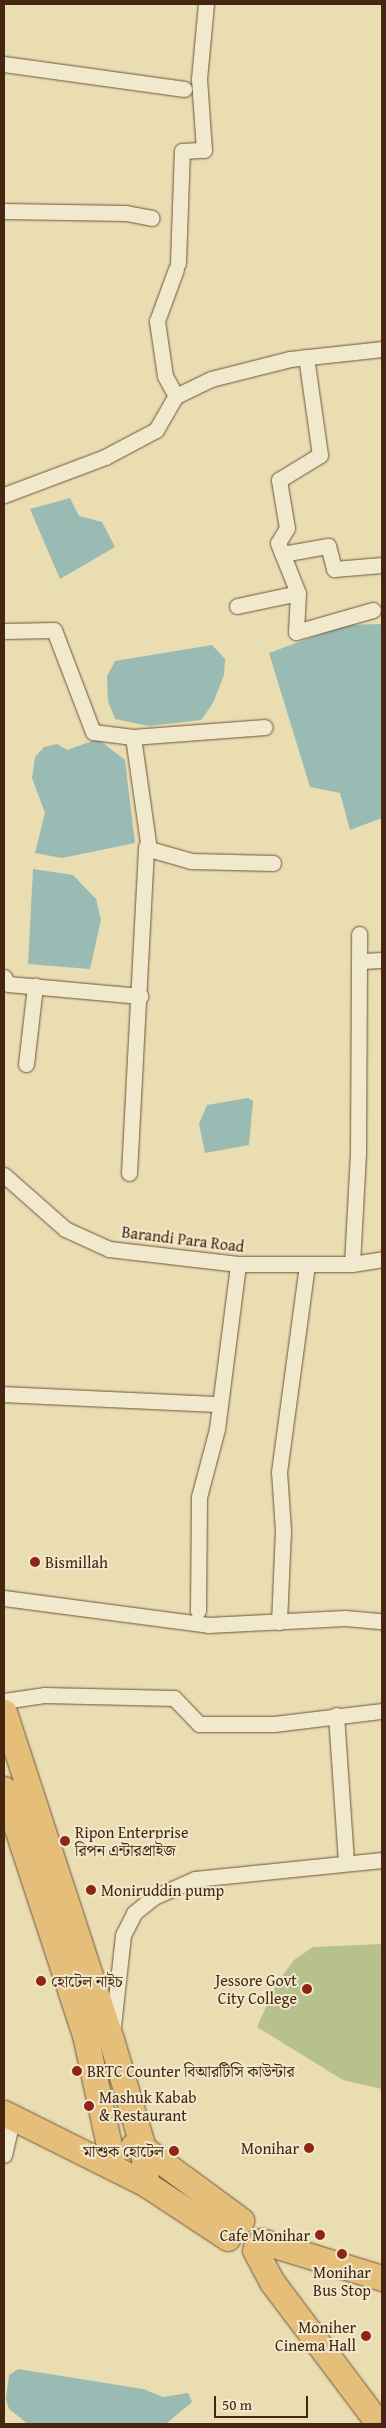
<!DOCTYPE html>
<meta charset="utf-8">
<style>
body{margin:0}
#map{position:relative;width:386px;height:2428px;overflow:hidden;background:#eaddb2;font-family:"Gentium Book Plus","Noto Serif Bengali",serif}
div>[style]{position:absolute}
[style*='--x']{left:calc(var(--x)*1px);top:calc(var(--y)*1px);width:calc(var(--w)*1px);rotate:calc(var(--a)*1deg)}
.green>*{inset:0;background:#b6c18d}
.water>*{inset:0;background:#9abab4}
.roads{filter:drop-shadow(0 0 1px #6f5439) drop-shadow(0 0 1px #6f5439)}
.minor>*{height:15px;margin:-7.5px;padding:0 7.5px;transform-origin:7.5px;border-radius:7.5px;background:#f1e9cd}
.trunk>*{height:25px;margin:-12.5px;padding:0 12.5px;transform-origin:12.5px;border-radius:12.5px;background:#e5be79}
.dots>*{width:14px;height:14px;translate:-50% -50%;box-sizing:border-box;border:2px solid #f1e9cd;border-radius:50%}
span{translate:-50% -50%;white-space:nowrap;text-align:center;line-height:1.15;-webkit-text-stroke:4px #f1e9cd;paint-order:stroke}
.street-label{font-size:16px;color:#462611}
.poi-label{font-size:16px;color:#462611}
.left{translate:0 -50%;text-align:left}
.right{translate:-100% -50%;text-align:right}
.frame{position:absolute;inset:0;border:5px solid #462611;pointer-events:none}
.scale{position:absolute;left:214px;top:2396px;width:94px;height:22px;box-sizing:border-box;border:2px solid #462611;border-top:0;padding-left:6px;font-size:15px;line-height:18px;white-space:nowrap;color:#462611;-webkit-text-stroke:4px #f1e9cd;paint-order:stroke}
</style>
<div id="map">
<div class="green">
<i style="clip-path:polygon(382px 1944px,382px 2089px,343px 2080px,257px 2027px,277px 1983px,294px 1960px,313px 1947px)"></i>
</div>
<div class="water">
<i style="clip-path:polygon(70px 498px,79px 516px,102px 522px,115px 547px,60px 579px,30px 509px)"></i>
<i style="clip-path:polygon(382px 624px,382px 818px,350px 830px,340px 793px,310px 787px,269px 653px,345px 625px)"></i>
<i style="clip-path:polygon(212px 645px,225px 659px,224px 675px,213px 703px,201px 720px,149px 726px,115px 719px,108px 701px,107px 676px,115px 661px)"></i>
<i style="clip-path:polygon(98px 739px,125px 760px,135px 843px,62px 858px,35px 853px,45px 813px,32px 778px,35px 757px,44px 747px,57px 744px,67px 750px)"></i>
<i style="clip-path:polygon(33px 869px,73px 875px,96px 899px,101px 920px,90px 969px,28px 964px)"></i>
<i style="clip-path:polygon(248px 1098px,253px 1101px,249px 1145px,205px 1153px,199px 1124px,207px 1105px)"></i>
<i style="clip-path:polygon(18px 2369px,143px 2389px,163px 2397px,188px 2393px,192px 2402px,166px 2424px,28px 2424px,9px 2409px,6px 2399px,9px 2375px)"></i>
</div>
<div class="roads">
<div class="minor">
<i style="--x:4;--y:64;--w:182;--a:7.9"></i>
<i style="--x:4;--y:211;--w:122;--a:0.9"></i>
<i style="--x:126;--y:213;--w:26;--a:11"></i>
<i style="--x:178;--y:263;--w:112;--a:-88"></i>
<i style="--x:182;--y:151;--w:22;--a:-3"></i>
<i style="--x:204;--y:150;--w:71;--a:-94"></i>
<i style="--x:199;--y:79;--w:75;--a:-84.7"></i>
<i style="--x:176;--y:396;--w:23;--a:-119"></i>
<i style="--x:165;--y:376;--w:56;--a:-98.3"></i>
<i style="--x:157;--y:321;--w:55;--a:-69.9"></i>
<i style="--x:4;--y:495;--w:108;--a:-20.6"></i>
<i style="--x:105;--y:457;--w:58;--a:-27.9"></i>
<i style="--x:156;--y:430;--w:39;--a:-60"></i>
<i style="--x:176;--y:396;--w:39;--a:-26"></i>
<i style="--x:211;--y:379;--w:81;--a:-14.2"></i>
<i style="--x:290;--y:359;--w:93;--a:-6.2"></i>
<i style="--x:282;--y:554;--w:47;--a:-9.9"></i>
<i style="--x:328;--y:546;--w:24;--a:75"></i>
<i style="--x:334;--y:569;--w:48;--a:-4.8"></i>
<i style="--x:298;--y:593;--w:39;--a:93"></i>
<i style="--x:296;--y:632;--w:80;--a:-15.9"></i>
<i style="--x:237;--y:606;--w:62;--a:-12"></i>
<i style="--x:298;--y:593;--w:54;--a:-111.8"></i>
<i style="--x:278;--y:543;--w:17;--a:-59"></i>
<i style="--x:287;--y:528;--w:49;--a:-99.5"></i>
<i style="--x:279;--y:480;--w:48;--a:-31.4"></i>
<i style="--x:320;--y:455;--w:99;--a:-98.1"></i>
<i style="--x:4;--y:631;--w:50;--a:-1.1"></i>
<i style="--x:54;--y:630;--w:109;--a:69.1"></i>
<i style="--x:93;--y:732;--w:40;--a:7.1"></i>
<i style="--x:133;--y:737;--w:132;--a:-4.3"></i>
<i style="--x:133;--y:737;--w:113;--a:81.9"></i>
<i style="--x:149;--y:849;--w:44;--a:15.9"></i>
<i style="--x:191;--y:861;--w:82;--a:1.4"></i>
<i style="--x:361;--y:961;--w:21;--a:-3"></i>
<i style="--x:4;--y:977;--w:8;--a:60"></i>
<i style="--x:8;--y:984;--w:133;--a:5.2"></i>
<i style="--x:26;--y:1064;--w:79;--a:-83.4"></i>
<i style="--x:129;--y:1173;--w:327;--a:-87"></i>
<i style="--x:4;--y:1175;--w:81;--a:41.5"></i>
<i style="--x:65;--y:1229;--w:48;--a:24.4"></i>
<i style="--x:109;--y:1249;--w:130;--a:6.6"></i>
<i style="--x:238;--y:1264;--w:114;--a:0"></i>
<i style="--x:352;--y:1264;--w:30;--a:-9"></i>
<i style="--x:352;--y:1264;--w:110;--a:-86.9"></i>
<i style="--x:358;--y:1154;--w:220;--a:-89.7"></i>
<i style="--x:4;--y:1394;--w:215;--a:2.7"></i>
<i style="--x:4;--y:1598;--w:206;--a:7.5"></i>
<i style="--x:208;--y:1625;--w:137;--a:-2.9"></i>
<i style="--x:345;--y:1618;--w:37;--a:5"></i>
<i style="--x:198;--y:1611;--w:114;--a:-89.5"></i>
<i style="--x:199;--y:1497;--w:70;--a:-75.2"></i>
<i style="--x:217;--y:1429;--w:166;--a:-82.7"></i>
<i style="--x:279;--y:1622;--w:92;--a:-87.5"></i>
<i style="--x:283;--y:1530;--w:58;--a:-93.9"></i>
<i style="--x:279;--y:1472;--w:210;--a:-82.3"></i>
<i style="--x:4;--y:1701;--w:40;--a:-8.5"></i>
<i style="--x:44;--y:1695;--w:130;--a:1.3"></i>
<i style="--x:174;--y:1698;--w:36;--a:46"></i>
<i style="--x:199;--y:1724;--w:75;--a:0"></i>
<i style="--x:274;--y:1724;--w:109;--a:-6.9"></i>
<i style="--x:336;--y:1715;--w:148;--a:86.1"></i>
<i style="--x:112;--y:2035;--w:101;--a:-83.7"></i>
<i style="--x:123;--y:1935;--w:25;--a:-63"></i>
<i style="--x:134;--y:1913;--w:26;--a:-39"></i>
<i style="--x:154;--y:1897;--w:45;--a:-23.7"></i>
<i style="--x:195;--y:1879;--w:188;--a:-5.8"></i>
<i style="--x:4;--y:2155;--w:39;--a:-77"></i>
</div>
<div class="trunk">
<i style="--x:4;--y:1712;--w:344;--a:71.9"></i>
<i style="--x:111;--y:2039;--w:114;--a:73.6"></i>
<i style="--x:143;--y:2148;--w:36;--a:85"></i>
<i style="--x:4;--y:1789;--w:259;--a:71.8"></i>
<i style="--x:85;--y:2035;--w:136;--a:77.7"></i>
<i style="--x:4;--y:2113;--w:159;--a:26.6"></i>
<i style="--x:146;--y:2184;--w:98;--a:33.4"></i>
<i style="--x:133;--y:2146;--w:10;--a:11"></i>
<i style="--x:143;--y:2148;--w:122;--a:36.3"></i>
<i style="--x:261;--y:2241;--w:127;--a:17"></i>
<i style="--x:255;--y:2250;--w:36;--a:62"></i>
<i style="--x:272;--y:2282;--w:178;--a:53"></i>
</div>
</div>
<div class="dots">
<i style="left:35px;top:1562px;background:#8f2418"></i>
<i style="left:65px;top:1841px;background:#8f2418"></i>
<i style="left:91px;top:1890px;background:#8f2418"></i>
<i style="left:41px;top:1981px;background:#8f2418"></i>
<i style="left:307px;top:1989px;background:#8f2418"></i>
<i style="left:77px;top:2071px;background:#8f2418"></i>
<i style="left:89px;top:2106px;background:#8f2418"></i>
<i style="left:309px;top:2148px;background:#8f2418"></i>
<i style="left:174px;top:2151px;background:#8f2418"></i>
<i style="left:320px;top:2235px;background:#8f2418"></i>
<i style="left:342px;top:2254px;background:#8f2418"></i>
<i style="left:366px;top:2336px;background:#8f2418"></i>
</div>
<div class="street-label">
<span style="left:183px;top:1239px;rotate:7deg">Barandi Para Road</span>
</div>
<div class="poi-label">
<span class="left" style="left:45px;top:1562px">Bismillah</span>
<span class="left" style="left:75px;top:1841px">Ripon Enterprise<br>রিপন এন্টারপ্রাইজ</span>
<span class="left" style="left:101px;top:1890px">Moniruddin pump</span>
<span class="right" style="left:297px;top:1989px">Jessore Govt<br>City College</span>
<span class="left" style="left:51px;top:1981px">হোটেল নাইচ</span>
<span class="left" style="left:87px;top:2071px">BRTC Counter বিআরটিসি কাউন্টার</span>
<span class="left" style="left:99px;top:2106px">Mashuk Kabab<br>&amp; Restaurant</span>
<span class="right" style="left:299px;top:2148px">Monihar</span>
<span class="right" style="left:164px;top:2151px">মাশুক হোটেল</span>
<span class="right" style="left:310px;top:2235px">Cafe Monihar</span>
<span style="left:342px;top:2281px">Monihar<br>Bus Stop</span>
<span class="right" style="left:356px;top:2336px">Moniher<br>Cinema Hall</span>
</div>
<div class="frame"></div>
<div class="scale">50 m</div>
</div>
